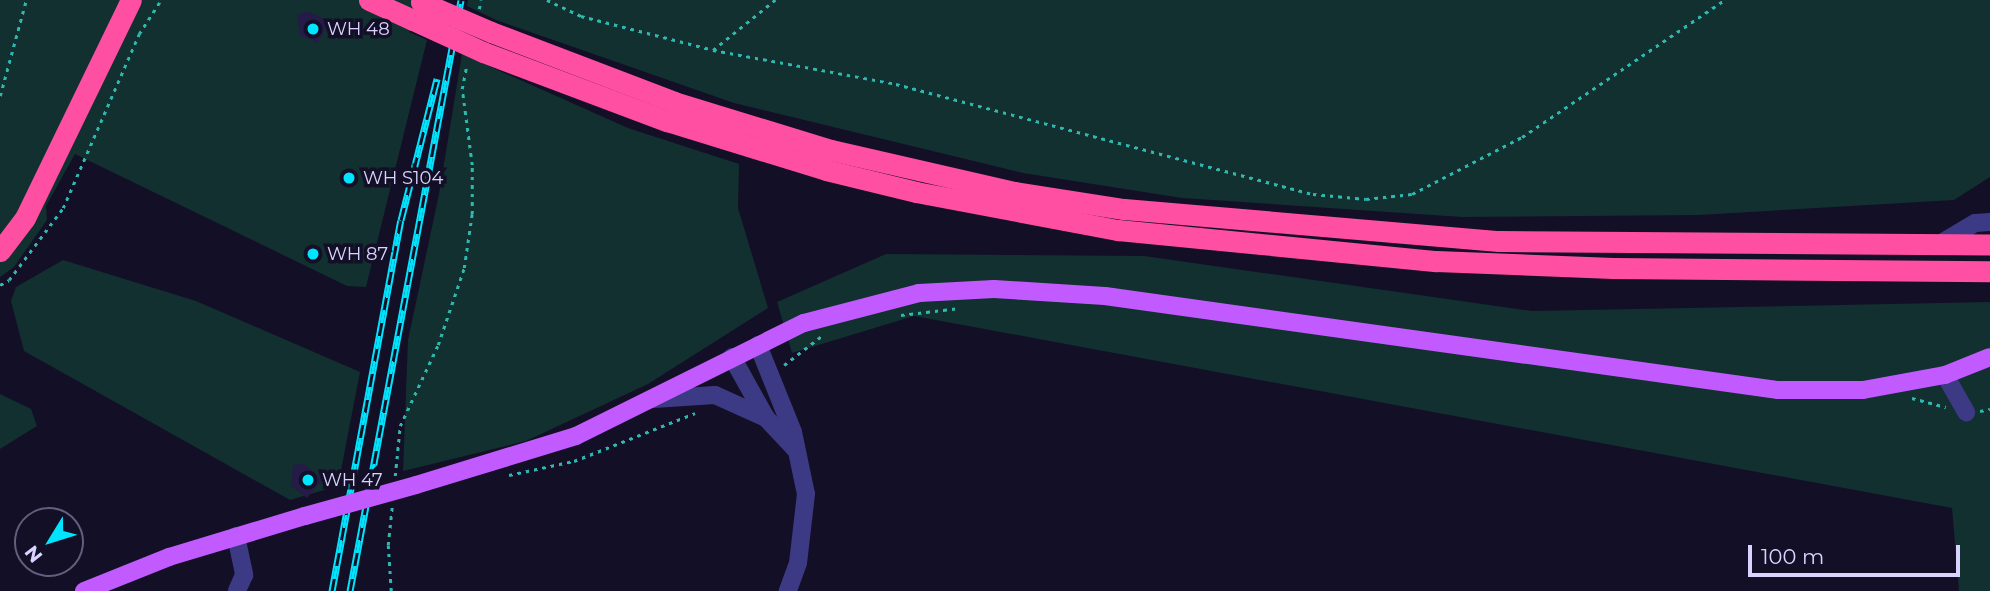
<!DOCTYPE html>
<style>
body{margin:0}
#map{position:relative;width:1990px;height:591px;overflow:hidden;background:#130f26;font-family:Montserrat,sans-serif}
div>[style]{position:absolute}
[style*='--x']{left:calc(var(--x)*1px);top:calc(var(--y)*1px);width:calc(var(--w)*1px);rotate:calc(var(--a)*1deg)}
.green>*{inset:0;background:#12302f}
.building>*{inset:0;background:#241b47}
.path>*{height:2.5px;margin-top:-1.25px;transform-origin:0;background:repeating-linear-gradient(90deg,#2fb8b0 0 3.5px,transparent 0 8.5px)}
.minor>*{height:18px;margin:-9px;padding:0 9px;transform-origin:9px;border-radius:9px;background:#3d3a85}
.major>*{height:18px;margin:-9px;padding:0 9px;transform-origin:9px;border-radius:9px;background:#c25bff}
.highway>*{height:21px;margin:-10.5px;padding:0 10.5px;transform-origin:10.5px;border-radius:10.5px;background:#ff4fa3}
.rail>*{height:7px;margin-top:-3.5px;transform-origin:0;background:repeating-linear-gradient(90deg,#130f26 0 13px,#00e5ff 0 26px);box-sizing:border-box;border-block:2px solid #00e5ff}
.major-bridge>*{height:18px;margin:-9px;padding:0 9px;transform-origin:9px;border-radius:9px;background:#c25bff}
.highway-bridge>*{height:21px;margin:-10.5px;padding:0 10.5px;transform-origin:10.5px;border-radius:10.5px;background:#ff4fa3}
.dots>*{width:19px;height:19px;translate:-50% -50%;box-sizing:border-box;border:4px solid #130f26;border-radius:50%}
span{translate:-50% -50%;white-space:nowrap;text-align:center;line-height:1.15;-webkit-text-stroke:7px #130f26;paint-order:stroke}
.poi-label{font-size:18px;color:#d9d4ff}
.left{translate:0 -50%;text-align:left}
.north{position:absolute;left:14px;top:507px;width:70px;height:70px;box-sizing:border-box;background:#130f26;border:2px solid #625e7d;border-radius:50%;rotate:232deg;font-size:19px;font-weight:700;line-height:28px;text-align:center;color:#d9d4ff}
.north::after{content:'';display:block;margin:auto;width:24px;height:32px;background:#00e5ff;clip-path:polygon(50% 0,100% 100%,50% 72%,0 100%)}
.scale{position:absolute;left:1748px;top:545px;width:212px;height:32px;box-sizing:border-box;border:4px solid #d9d4ff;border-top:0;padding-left:9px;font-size:21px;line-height:24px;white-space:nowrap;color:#d9d4ff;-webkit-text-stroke:5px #130f26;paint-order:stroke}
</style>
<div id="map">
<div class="green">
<i style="clip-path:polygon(0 0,421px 0,409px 32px,427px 40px,366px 287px,347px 286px,75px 154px,46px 206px,47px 220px,14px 267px,0 277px)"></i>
<i style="clip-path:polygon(468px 0,1990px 0,1990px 177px,1954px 200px,1699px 215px,1462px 217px,1182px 198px,1023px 173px,734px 103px,496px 20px,467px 6px)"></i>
<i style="clip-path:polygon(462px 54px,628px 128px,739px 164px,738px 208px,768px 308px,648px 384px,526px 441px,403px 471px,408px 340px,439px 194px)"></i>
<i style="clip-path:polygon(886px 254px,1144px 256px,1532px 311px,1990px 302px,1990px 591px,1959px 591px,1952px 508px,914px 316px,792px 353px,777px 302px)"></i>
<i style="clip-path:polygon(63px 260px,196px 301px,360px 372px,338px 486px,290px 500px,24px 351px,11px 301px,16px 287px)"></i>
<i style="clip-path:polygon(0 394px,31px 409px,37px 426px,0 449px)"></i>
</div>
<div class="building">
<i style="clip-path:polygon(307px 11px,329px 21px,318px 43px,300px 35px,297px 15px)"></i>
<i style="clip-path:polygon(304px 464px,323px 479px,307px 498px,291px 486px,293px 465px)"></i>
</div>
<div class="path">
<i style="--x:547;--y:0;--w:38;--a:25"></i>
<i style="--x:581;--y:16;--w:136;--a:14.4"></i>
<i style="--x:713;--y:50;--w:80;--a:-38.9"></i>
<i style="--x:479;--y:9;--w:9;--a:-77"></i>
<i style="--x:713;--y:50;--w:186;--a:10.5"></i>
<i style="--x:896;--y:84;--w:431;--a:14.8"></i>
<i style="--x:1313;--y:194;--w:53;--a:5.4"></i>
<i style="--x:1366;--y:199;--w:46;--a:-6.2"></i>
<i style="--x:1412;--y:194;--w:124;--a:-27.4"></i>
<i style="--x:1522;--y:137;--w:244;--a:-34.1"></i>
<i style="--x:0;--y:96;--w:99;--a:-74.8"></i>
<i style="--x:0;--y:285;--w:10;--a:-29"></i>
<i style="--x:9;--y:280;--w:90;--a:-53.1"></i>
<i style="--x:63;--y:208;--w:190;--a:-66.4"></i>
<i style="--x:139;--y:34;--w:40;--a:-57.1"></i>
<i style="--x:901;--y:315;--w:59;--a:-6.8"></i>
<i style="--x:784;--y:365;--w:49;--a:-37.6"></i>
<i style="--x:1912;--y:398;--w:35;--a:15"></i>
<i style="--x:1980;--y:411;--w:10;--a:-11"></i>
<i style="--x:509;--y:475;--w:66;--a:-12.2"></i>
<i style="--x:574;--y:461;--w:130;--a:-21.6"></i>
<i style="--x:395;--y:476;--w:50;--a:-84.3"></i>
<i style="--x:400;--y:426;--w:89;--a:-64.9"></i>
<i style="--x:438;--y:345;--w:81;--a:-71.3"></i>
<i style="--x:464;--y:268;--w:55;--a:-81.6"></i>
<i style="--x:472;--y:214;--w:49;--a:-90"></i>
<i style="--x:472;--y:165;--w:77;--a:-97.5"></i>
<i style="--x:462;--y:89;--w:25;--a:-79"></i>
<i style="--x:391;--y:591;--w:46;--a:-93.7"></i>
<i style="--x:388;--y:545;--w:38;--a:-84"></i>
</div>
<div class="minor">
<i style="--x:1938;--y:245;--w:43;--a:-30.7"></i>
<i style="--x:1975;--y:223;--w:15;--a:-4"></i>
<i style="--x:758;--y:345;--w:94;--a:68.1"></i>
<i style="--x:793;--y:432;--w:63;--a:78.2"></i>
<i style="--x:806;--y:494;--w:69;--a:96.6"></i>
<i style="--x:798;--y:563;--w:30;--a:110"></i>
<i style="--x:732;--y:357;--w:70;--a:60.9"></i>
<i style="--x:766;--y:418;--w:42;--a:46.9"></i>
<i style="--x:1945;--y:375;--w:43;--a:60.4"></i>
<i style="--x:654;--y:399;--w:61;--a:-3.8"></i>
<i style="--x:715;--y:395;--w:56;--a:24.3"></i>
<i style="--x:236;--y:536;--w:40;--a:78"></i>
<i style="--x:244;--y:575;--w:17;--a:114"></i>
</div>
<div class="major">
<i style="--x:416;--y:485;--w:167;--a:-17"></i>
<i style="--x:576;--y:436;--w:254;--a:-26.4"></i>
<i style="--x:804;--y:323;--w:119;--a:-14.6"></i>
<i style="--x:919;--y:293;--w:75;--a:-3.1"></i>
<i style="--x:994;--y:289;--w:111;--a:3.6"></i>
<i style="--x:1105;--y:296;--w:680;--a:7.95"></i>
<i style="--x:1778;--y:390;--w:85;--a:0"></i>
<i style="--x:1863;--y:390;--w:83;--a:-10.4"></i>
<i style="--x:1945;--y:375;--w:48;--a:-21.8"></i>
<i style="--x:84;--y:591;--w:92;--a:-21.8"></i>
<i style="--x:169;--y:557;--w:142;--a:-16.8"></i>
</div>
<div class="highway">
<i style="--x:369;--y:0;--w:48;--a:24.4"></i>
<i style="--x:491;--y:32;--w:196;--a:20.9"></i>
<i style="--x:674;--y:102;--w:164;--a:17"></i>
<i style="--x:831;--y:150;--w:189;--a:12.9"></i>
<i style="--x:1015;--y:192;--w:110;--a:8.9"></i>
<i style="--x:1124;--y:209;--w:376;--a:4.9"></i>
<i style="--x:1499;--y:241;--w:491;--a:0.4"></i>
<i style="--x:483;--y:52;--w:197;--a:20.6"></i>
<i style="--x:667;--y:121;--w:166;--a:17.1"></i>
<i style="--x:826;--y:170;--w:93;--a:13.7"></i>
<i style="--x:916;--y:192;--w:206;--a:10.7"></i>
<i style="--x:1118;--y:230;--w:320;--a:5.6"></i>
<i style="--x:1436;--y:261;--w:177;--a:2.3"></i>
<i style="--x:1613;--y:268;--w:377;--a:0.5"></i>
<i style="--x:0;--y:251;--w:41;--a:-52.9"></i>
<i style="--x:25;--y:218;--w:242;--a:-64.1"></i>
</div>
<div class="rail">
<i style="--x:332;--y:591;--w:377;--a:-79.5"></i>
<i style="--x:401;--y:220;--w:146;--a:-75.7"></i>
<i style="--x:350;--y:591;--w:601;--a:-79.36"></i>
</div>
<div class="major-bridge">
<i style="--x:305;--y:516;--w:115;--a:-15.6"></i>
</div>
<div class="highway-bridge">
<i style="--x:421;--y:2;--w:76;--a:23.2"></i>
<i style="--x:413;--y:20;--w:77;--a:24.6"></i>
</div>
<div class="dots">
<i style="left:313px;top:29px;background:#00e5ff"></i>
<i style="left:349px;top:178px;background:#00e5ff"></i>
<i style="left:313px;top:254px;background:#00e5ff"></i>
<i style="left:308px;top:480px;background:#00e5ff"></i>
</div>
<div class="poi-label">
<span class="left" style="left:327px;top:29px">WH 48</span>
<span class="left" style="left:363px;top:178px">WH S104</span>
<span class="left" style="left:327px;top:254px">WH 87</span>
<span class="left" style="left:322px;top:480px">WH 47</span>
</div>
<div class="north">N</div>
<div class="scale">100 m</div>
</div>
